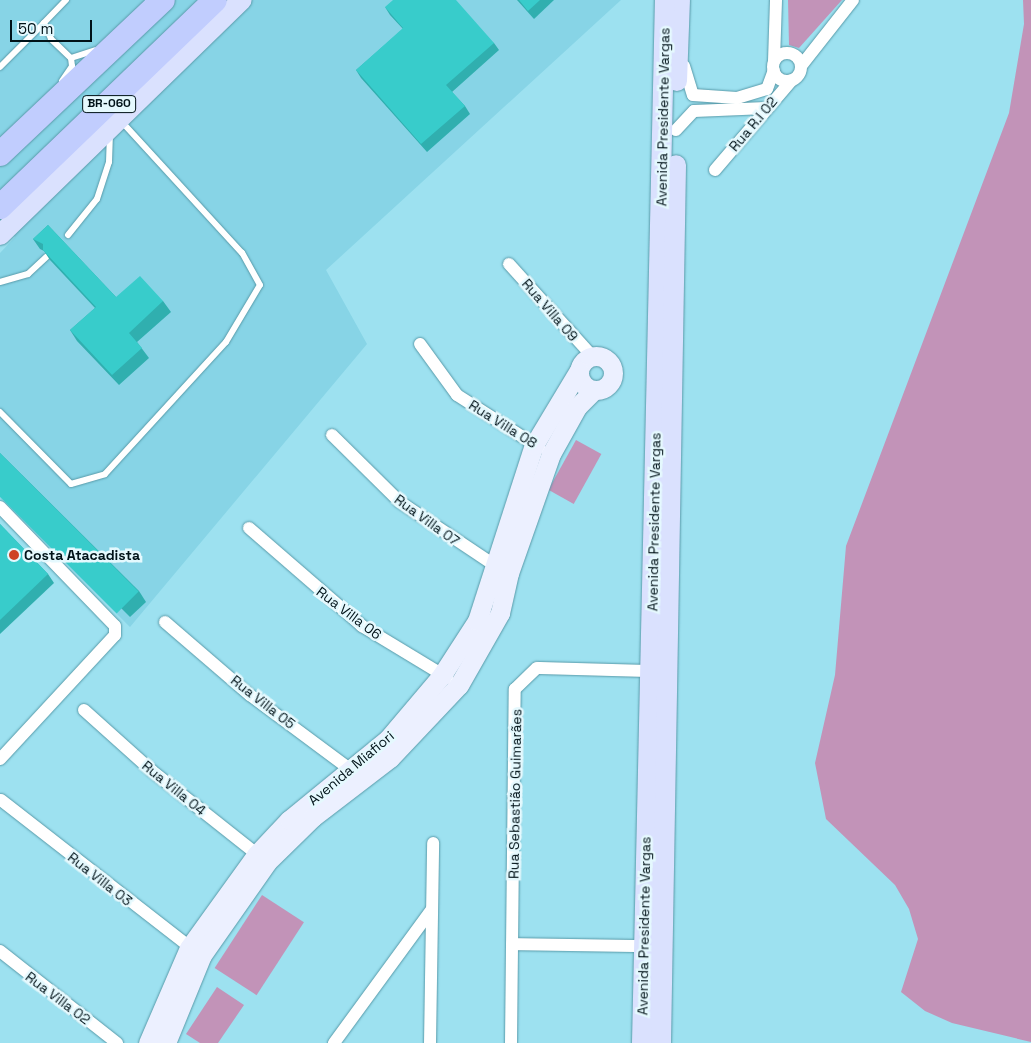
<!DOCTYPE html>
<meta charset="utf-8">
<style>
body{margin:0}
#map{position:relative;width:1031px;height:1043px;overflow:hidden;background:#9de1f0;font-family:"Space Grotesk",sans-serif}
div>[style]{position:absolute}
[style*='--x']{left:calc(var(--x)*1px);top:calc(var(--y)*1px);width:calc(var(--w)*1px);rotate:calc(var(--a)*1deg)}
.built>*{inset:0;background:#87d4e6}
.green>*{inset:0;background:#c293b8;transform-origin:0 0}
.roads{filter:drop-shadow(0 0 1px #589aa9) drop-shadow(0 0 1px #589aa9)}
.lane>*{height:6px;margin:-3px;padding:0 3px;transform-origin:3px;border-radius:3px;background:#fff}
.street>*{height:12px;margin:-6px;padding:0 6px;transform-origin:6px;border-radius:6px;background:#fff}
.street>.ring{margin:-6px;padding:0;box-sizing:content-box;background:none;border:12px solid #fff;border-radius:50%}
.secondary>*{height:19px;margin:-9.5px;padding:0 9.5px;transform-origin:9.5px;border-radius:9.5px;background:#ecf0ff}
.secondary>.ring{margin:-9.5px;padding:0;box-sizing:content-box;background:none;border:19px solid #ecf0ff;border-radius:50%}
.primary>*{height:20px;margin:-10px;padding:0 10px;transform-origin:10px;border-radius:10px;background:#dae1fe}
.highway>*{height:24px;margin:-12px;padding:0 12px;transform-origin:12px;border-radius:12px;background:#c1cdfe}
.wall>*{inset:0;background:#30afaf}
.building>*{inset:0;background:#38cccb;transform-origin:0 0}
.dots>*{width:14px;height:14px;translate:-50% -50%;box-sizing:border-box;border:2px solid #e5f9fe;border-radius:50%}
span{translate:-50% -50%;white-space:nowrap;text-align:center;line-height:1.15;-webkit-text-stroke:5px #e5f9fe;paint-order:stroke}
.shield-label span{padding:1px 4px;background:#e5f9fe;border:1px solid;border-radius:4px;-webkit-text-stroke-width:0}
.shield-label{font-size:12px;color:#001218;font-weight:700}
.street-label{font-size:14px;color:#001218}
.poi-label{font-size:14px;color:#001218;font-weight:700}
.left{translate:0 -50%;text-align:left}
.scale{position:absolute;left:10px;top:20px;width:82px;height:22px;box-sizing:border-box;border:2px solid #001218;border-top:0;padding-left:6px;font-size:15px;line-height:18px;white-space:nowrap;color:#001218;-webkit-text-stroke:4px #e5f9fe;paint-order:stroke}
</style>
<div id="map">
<div class="built">
<i style="clip-path:polygon(0 0,621px 0,326px 270px,367px 344px,130px 627px,0 498px,0 253px,15px 237px,0 221px)"></i>
</div>
<div class="green">
<i style="clip-path:polygon(788px 0,842px 0,799px 48px,789px 45px)"></i>
<i style="clip-path:polygon(1023px 0,1031px 0,1031px 1042px,952px 1023px,925px 1011px,901px 992px,918px 939px,909px 909px,895px 885px,826px 819px,815px 763px,835px 675px,846px 546px,1009px 113px,1024px 24px)"></i>
<i style="left:576px;top:440px;width:29px;height:57px;rotate:29deg"></i>
<i style="left:262px;top:895px;width:50px;height:87px;rotate:33deg"></i>
<i style="clip-path:polygon(217px 987px,244px 1005px,218px 1043px,200px 1043px,186px 1034px)"></i>
</div>
<div class="roads">
<div class="lane">
<i style="--x:66;--y:0;--w:32;--a:134"></i>
<i style="--x:44;--y:23;--w:17;--a:66"></i>
<i style="--x:51;--y:39;--w:28;--a:44"></i>
<i style="--x:71;--y:58;--w:25;--a:-18"></i>
<i style="--x:0;--y:67;--w:62;--a:-45"></i>
<i style="--x:62;--y:81;--w:18;--a:-56"></i>
<i style="--x:72;--y:66;--w:8;--a:-97"></i>
<i style="--x:68;--y:235;--w:46;--a:-51.1"></i>
<i style="--x:97;--y:199;--w:39;--a:-72"></i>
<i style="--x:109;--y:162;--w:26;--a:-88"></i>
<i style="--x:0;--y:282;--w:29;--a:-16"></i>
<i style="--x:28;--y:274;--w:25;--a:-43"></i>
<i style="--x:0;--y:412;--w:101;--a:45.4"></i>
<i style="--x:71;--y:484;--w:35;--a:-16"></i>
<i style="--x:105;--y:474;--w:179;--a:-47.5"></i>
<i style="--x:226;--y:342;--w:66;--a:-59.2"></i>
<i style="--x:260;--y:285;--w:37;--a:-119"></i>
<i style="--x:242;--y:253;--w:179;--a:-132.5"></i>
</div>
<div class="street">
<i class="ring" style="left:773px;top:53px;width:16px;height:16px"></i>
<i style="--x:774;--y:61;--w:61;--a:-88.1"></i>
<i style="--x:684;--y:66;--w:30;--a:73"></i>
<i style="--x:693;--y:95;--w:44;--a:3.9"></i>
<i style="--x:737;--y:98;--w:31;--a:-17"></i>
<i style="--x:767;--y:89;--w:20;--a:-70"></i>
<i style="--x:801;--y:66;--w:84;--a:-51.8"></i>
<i style="--x:676;--y:130;--w:26;--a:-47"></i>
<i style="--x:694;--y:111;--w:72;--a:-2.4"></i>
<i style="--x:715;--y:170;--w:118;--a:-49.5"></i>
<i style="--x:509;--y:264;--w:124;--a:47.9"></i>
<i style="--x:420;--y:344;--w:63;--a:54"></i>
<i style="--x:457;--y:395;--w:98;--a:32.6"></i>
<i style="--x:332;--y:435;--w:95;--a:44.6"></i>
<i style="--x:400;--y:502;--w:120;--a:33.8"></i>
<i style="--x:0;--y:507;--w:165;--a:46"></i>
<i style="--x:115;--y:626;--w:9;--a:90"></i>
<i style="--x:115;--y:635;--w:169;--a:132.8"></i>
<i style="--x:249;--y:528;--w:150;--a:40.9"></i>
<i style="--x:362;--y:626;--w:100;--a:31.2"></i>
<i style="--x:165;--y:622;--w:112;--a:40.7"></i>
<i style="--x:250;--y:695;--w:131;--a:36.6"></i>
<i style="--x:84;--y:710;--w:91;--a:41.9"></i>
<i style="--x:152;--y:771;--w:142;--a:38.4"></i>
<i style="--x:1;--y:800;--w:246;--a:37.9"></i>
<i style="--x:512;--y:944;--w:132;--a:0.9"></i>
<i style="--x:0;--y:951;--w:149;--a:38.2"></i>
<i style="--x:334;--y:1043;--w:166;--a:-53.8"></i>
<i style="--x:430;--y:1043;--w:200;--a:-89.1"></i>
<i style="--x:511;--y:1043;--w:354;--a:-89.4"></i>
<i style="--x:515;--y:689;--w:30;--a:-44"></i>
<i style="--x:537;--y:668;--w:114;--a:1.5"></i>
</div>
<div class="secondary">
<i class="ring" style="left:579px;top:356px;width:15px;height:15px"></i>
<i style="--x:148;--y:1043;--w:103;--a:-66.7"></i>
<i style="--x:189;--y:948;--w:115;--a:-54.2"></i>
<i style="--x:256;--y:855;--w:48;--a:-46.7"></i>
<i style="--x:289;--y:820;--w:128;--a:-39.3"></i>
<i style="--x:388;--y:739;--w:84;--a:-49.8"></i>
<i style="--x:442;--y:675;--w:64;--a:-57.1"></i>
<i style="--x:477;--y:621;--w:185;--a:-72.1"></i>
<i style="--x:534;--y:445;--w:87;--a:-59"></i>
<i style="--x:166;--y:1043;--w:95;--a:-67.8"></i>
<i style="--x:202;--y:955;--w:113;--a:-55"></i>
<i style="--x:267;--y:862;--w:64;--a:-44.4"></i>
<i style="--x:313;--y:817;--w:97;--a:-37.5"></i>
<i style="--x:390;--y:758;--w:100;--a:-46.6"></i>
<i style="--x:459;--y:685;--w:83;--a:-60.3"></i>
<i style="--x:500;--y:613;--w:41;--a:-77.3"></i>
<i style="--x:509;--y:573;--w:126;--a:-70.6"></i>
<i style="--x:551;--y:454;--w:54;--a:-61"></i>
<i style="--x:577;--y:407;--w:24;--a:-45"></i>
</div>
<div class="primary">
<i style="--x:677;--y:81;--w:81;--a:-87.9"></i>
<i style="--x:0;--y:235;--w:337;--a:-44.2"></i>
<i style="--x:642;--y:1043;--w:1043;--a:-88.74"></i>
<i style="--x:661;--y:1043;--w:878;--a:-89.02"></i>
</div>
<div class="highway">
<i style="--x:0;--y:154;--w:224;--a:-43.4"></i>
<i style="--x:0;--y:207;--w:298;--a:-43.9"></i>
</div>
</div>
<div class="wall">
<i style="clip-path:polygon(517px 0,554px 0,534px 19px)"></i>
<i style="clip-path:polygon(385px 7px,494px 43px,499px 50px,452px 92px,465px 106px,470px 114px,427px 152px,361px 78px,356px 70px,403px 29px,390px 15px)"></i>
<i style="clip-path:polygon(48px 225px,116px 297px,163px 301px,171px 312px,137px 342px,149px 358px,119px 385px,77px 341px,70px 330px,95px 308px,50px 260px,44px 251px,40px 249px,33px 239px)"></i>
<i style="clip-path:polygon(0 453px,139px 591px,146px 602px,130px 617px,0 487px)"></i>
<i style="clip-path:polygon(0 524px,48px 574px,54px 583px,0 634px)"></i>
</div>
<div class="building">
<i style="clip-path:polygon(393px 0,456px 0,494px 43px,446px 85px,465px 106px,421px 144px,356px 70px,403px 28px,385px 7px)"></i>
<i style="clip-path:polygon(519px 0,540px 0,528px 11px)"></i>
<i style="clip-path:polygon(48px 225px,116px 297px,140px 276px,163px 301px,129px 333px,142px 348px,112px 375px,70px 330px,96px 307px,43px 250px,43px 244px,33px 239px)"></i>
<i style="left:0;top:453px;width:196px;height:31px;rotate:45deg"></i>
<i style="clip-path:polygon(0 524px,48px 574px,0 620px)"></i>
</div>
<div class="dots">
<i style="left:14px;top:555px;background:#ce4325"></i>
</div>
<div class="shield-label">
<span style="left:109px;top:104px">BR-060</span>
</div>
<div class="street-label">
<span style="left:663px;top:117px;rotate:-89deg">Avenida Presidente Vargas</span>
<span style="left:753px;top:124px;rotate:-50deg">Rua R.I 02</span>
<span style="left:550px;top:310px;rotate:49deg">Rua Villa 09</span>
<span style="left:503px;top:424px;rotate:32deg">Rua Villa 08</span>
<span style="left:427px;top:520px;rotate:36deg">Rua Villa 07</span>
<span style="left:654px;top:522px;rotate:-89deg">Avenida Presidente Vargas</span>
<span style="left:349px;top:613px;rotate:37deg">Rua Villa 06</span>
<span style="left:263px;top:702px;rotate:38deg">Rua Villa 05</span>
<span style="left:351px;top:768px;rotate:-40deg">Avenida Miafiori</span>
<span style="left:174px;top:788px;rotate:39deg">Rua Villa 04</span>
<span style="left:515px;top:794px;rotate:-89deg">Rua Sebastião Guimarães</span>
<span style="left:100px;top:879px;rotate:38deg">Rua Villa 03</span>
<span style="left:644px;top:926px;rotate:-89deg">Avenida Presidente Vargas</span>
<span style="left:58px;top:998px;rotate:37deg">Rua Villa 02</span>
</div>
<div class="poi-label">
<span class="left" style="left:24px;top:555px">Costa Atacadista</span>
</div>
<div class="scale">50 m</div>
</div>
